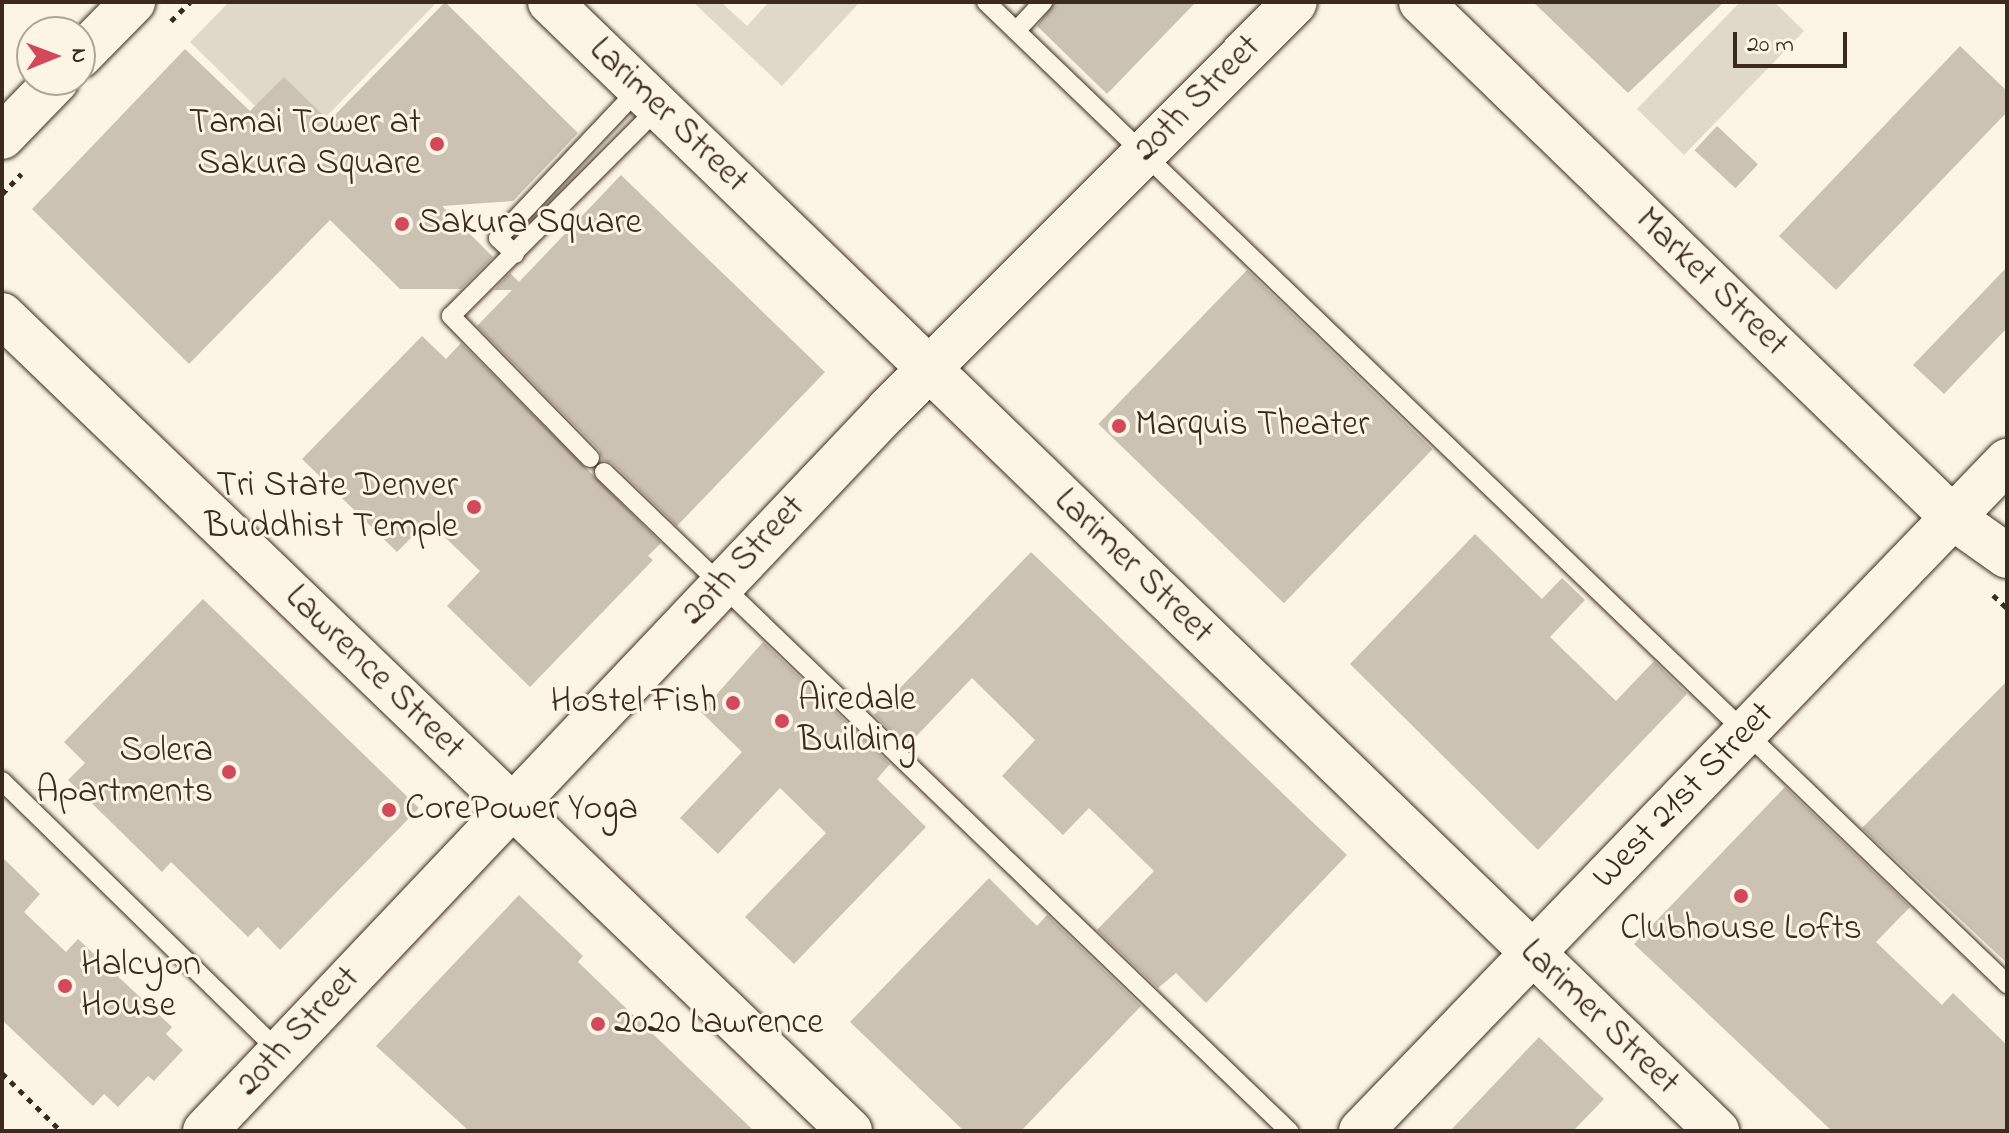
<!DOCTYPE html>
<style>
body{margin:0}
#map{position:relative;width:2009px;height:1133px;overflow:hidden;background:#fcf5e5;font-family:"Indie Flower",sans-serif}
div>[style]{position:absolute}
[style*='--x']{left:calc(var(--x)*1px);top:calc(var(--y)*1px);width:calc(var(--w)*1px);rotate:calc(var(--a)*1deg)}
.green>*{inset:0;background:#e0d8c8}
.building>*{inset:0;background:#ccc2b3;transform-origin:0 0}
.path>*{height:5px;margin-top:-2.5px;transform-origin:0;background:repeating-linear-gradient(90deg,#3b2a1e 0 6px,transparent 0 12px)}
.roads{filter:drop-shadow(0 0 2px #3b2a1e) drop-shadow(0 0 2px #3b2a1e)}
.lane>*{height:18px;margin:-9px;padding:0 9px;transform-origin:9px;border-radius:9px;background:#fcf5e5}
.secondary>*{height:44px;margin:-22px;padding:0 22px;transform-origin:22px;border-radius:22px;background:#fcf5e5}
.dots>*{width:22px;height:22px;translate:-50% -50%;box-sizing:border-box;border:4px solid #fcf5e5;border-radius:50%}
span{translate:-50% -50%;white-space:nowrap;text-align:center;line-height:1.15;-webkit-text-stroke:6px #fcf5e5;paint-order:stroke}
.street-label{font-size:36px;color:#3b2a1e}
.poi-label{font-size:36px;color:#3b2a1e}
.right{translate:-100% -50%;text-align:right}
.left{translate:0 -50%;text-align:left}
.frame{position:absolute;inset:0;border:4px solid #3b2a1e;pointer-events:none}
.north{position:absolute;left:16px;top:16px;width:80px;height:80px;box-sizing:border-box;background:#fcf5e5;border:2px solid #afa495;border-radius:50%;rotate:89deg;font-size:22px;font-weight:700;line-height:32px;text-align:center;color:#3b2a1e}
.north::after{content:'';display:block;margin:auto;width:28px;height:36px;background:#d1495b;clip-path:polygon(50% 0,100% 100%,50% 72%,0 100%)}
.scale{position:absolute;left:1733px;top:32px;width:114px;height:36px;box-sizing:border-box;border:4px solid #3b2a1e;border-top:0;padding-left:10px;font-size:24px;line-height:28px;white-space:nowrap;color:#3b2a1e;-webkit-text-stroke:6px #fcf5e5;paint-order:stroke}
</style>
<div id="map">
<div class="green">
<i style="clip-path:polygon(229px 2px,437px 2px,297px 147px,190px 42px)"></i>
<i style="clip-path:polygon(693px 2px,721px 2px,747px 26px,769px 2px,860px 2px,782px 86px)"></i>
<i style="clip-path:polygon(1740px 2px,1774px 2px,1804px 31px,1684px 155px,1637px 109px)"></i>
</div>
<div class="building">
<i style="clip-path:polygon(445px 2px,578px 133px,513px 201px,442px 206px,493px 257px,461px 289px,400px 289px,330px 220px,189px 364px,32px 209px,185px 49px,250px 111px,284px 77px,329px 121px)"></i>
<i style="clip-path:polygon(1055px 2px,1196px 2px,1107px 94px,1037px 26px)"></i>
<i style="clip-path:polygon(1533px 2px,1724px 2px,1628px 93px)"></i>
<i style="clip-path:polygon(1960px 46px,2007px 91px,2007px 112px,1836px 290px,1779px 236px)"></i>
<i style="left:1717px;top:126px;width:56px;height:33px;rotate:43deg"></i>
<i style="clip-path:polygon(621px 175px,825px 372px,677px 526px,612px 463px,602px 460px,599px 450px,477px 326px,512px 290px,494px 290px,510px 273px,519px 282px)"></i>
<i style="clip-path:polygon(2007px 267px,2007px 328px,1944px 394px,1913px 365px)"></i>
<i style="left:1247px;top:270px;width:258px;height:214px;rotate:44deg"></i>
<i style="clip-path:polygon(422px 336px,446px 359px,461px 343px,661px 543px,648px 556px,653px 560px,530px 687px,447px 606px,480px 571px,428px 521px,397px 552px,302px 459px)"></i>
<i style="clip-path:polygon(1475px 534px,1542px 599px,1562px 578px,1585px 600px,1550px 637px,1616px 701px,1654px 661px,1687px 694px,1538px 850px,1350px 664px)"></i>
<i style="clip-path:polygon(1031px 552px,1347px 855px,1206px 1003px,1176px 973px,1158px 988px,1097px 930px,1154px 871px,1089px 808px,1063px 835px,1002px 776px,1035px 740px,972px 678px,907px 746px,874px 715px)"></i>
<i style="clip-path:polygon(203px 599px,419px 808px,280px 950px,258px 927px,248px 937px,171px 862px,162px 872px,68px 780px,85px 763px,64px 742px)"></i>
<i style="clip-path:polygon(763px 642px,890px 764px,877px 779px,926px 827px,794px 964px,745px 917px,826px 833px,780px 788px,718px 854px,680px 818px,742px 752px,701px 712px)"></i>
<i style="clip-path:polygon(2007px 681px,2007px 963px,1862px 828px)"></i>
<i style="clip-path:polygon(1785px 787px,1910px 907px,1876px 942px,1942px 1005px,1953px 993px,2007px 1045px,2007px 1131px,1832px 1131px,1634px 944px)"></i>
<i style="clip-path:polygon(2px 857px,40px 894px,24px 912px,66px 952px,78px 939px,172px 1027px,166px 1034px,183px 1050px,154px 1081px,148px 1076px,118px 1107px,104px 1094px,93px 1106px,2px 1020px)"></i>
<i style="clip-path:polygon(989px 878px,1037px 926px,1047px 915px,1141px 1006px,1021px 1131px,964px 1131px,850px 1022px)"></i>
<i style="clip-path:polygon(519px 895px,583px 956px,578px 962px,754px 1131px,469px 1131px,376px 1046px)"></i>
<i style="clip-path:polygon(1539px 1037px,1604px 1099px,1573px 1131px,1450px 1131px)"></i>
</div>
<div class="path">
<i style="--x:171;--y:21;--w:27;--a:-45"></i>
<i style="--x:2;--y:194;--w:28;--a:-46"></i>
<i style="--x:1993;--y:595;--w:19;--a:43"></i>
<i style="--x:2;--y:1073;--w:83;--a:44.5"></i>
</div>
<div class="roads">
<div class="lane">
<i style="--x:986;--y:2;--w:1417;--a:43.88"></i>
<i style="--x:1016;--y:31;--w:40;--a:-47"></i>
<i style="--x:515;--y:254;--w:23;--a:-137"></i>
<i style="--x:498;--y:238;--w:205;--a:-46.6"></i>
<i style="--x:590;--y:458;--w:199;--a:-134.4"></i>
<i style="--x:451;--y:316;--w:295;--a:-45.1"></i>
<i style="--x:604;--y:472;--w:951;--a:43.89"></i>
<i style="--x:2;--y:781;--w:388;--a:44.3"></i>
</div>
<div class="secondary">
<i style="--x:550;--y:2;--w:1624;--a:44.05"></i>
<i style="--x:1421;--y:2;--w:740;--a:44.12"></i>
<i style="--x:1952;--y:517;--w:67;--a:35.3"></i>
<i style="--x:80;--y:56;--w:76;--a:-45.5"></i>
<i style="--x:2;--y:137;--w:79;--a:-46"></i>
<i style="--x:2;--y:315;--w:1177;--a:43.9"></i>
<i style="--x:205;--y:1131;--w:993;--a:-46.55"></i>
<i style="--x:888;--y:410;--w:576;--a:-45.07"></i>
<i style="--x:1361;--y:1131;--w:931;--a:-46.04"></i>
</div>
</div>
<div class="dots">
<i style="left:437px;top:144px;background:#d1495b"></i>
<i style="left:402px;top:224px;background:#d1495b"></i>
<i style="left:1119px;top:426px;background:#d1495b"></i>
<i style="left:474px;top:507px;background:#d1495b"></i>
<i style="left:733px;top:703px;background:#d1495b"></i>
<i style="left:782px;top:721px;background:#d1495b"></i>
<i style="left:229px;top:772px;background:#d1495b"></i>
<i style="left:389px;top:810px;background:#d1495b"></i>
<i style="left:1741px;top:896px;background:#d1495b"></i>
<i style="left:65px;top:986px;background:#d1495b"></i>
<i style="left:598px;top:1024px;background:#d1495b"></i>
</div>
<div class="street-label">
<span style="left:1198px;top:99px;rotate:-45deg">20th Street</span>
<span style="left:668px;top:116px;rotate:44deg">Larimer Street</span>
<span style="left:1711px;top:283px;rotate:44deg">Market Street</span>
<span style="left:744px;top:561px;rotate:-47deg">20th Street</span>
<span style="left:1133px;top:567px;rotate:44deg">Larimer Street</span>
<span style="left:374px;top:673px;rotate:44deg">Lawrence Street</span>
<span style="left:1684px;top:796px;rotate:-46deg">West 21st Street</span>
<span style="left:1599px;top:1018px;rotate:44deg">Larimer Street</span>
<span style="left:299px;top:1032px;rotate:-47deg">20th Street</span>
</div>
<div class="poi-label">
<span class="right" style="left:421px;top:144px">Tamai Tower at<br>Sakura Square</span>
<span class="left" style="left:418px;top:224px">Sakura Square</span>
<span class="left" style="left:1135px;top:426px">Marquis Theater</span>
<span class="right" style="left:458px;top:507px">Tri State Denver<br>Buddhist Temple</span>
<span class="left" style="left:798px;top:721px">Airedale<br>Building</span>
<span class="right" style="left:717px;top:703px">Hostel Fish</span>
<span class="right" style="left:213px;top:772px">Solera<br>Apartments</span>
<span class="left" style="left:405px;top:810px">CorePower Yoga</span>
<span style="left:1741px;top:930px">Clubhouse Lofts</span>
<span class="left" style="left:81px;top:986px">Halcyon<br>House</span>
<span class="left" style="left:614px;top:1024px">2020 Lawrence</span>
</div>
<div class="frame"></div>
<div class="north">N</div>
<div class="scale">20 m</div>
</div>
